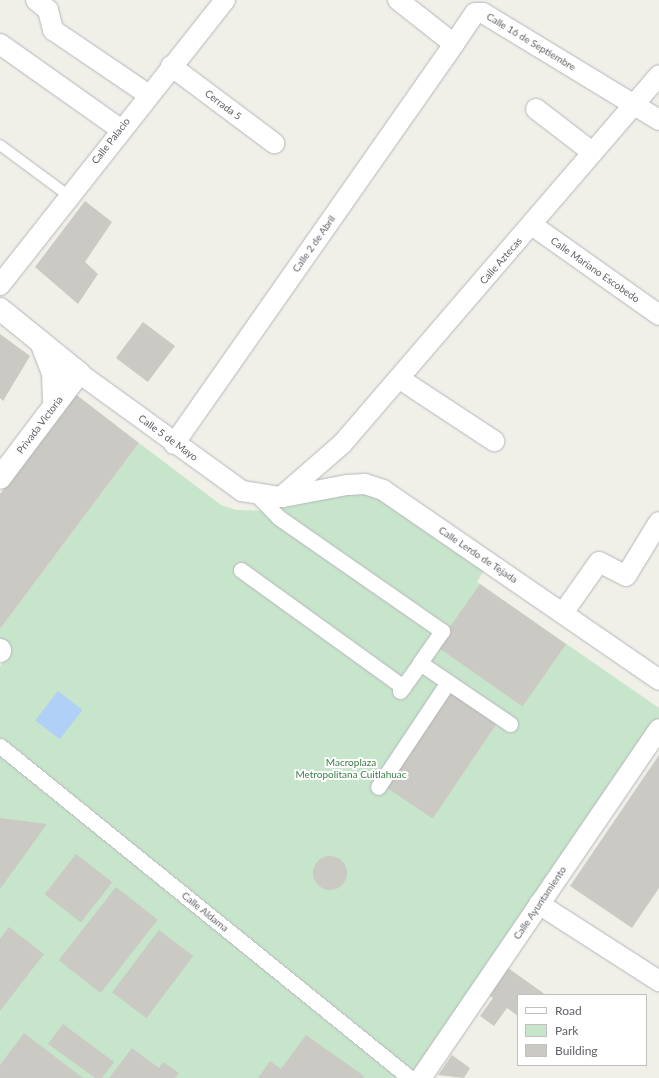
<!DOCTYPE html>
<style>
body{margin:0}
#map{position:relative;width:659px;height:1078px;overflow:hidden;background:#f0efe8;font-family:Lato,sans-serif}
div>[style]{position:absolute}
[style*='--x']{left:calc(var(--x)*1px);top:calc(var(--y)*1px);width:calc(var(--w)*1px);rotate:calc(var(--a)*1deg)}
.green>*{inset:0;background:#c7e5cb}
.water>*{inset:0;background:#b0d0f8;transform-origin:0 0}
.building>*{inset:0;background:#cbc9c4;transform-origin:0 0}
.round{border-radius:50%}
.roads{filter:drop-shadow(0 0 1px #b5b6bb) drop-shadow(0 0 1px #b5b6bb)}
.service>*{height:10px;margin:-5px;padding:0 5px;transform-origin:5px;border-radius:5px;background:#fff}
.pedestrian>*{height:15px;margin:-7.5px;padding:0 7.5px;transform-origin:7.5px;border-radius:7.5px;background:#fff}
.minor>*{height:20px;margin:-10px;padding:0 10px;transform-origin:10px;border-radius:10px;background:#fff}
.tertiary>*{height:22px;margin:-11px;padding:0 11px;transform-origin:11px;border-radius:11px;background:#fff}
span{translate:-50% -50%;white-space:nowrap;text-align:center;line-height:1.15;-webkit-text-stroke:4px #fff;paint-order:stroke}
.street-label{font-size:10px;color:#5f6167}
.park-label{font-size:10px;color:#3d8048}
.legend{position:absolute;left:517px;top:994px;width:130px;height:72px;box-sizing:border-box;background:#fff;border:1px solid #bfc0c2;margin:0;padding:5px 7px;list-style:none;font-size:12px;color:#5f6167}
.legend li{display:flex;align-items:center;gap:8px;height:20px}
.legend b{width:20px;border:1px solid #bfc0c2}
</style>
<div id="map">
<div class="green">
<i style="clip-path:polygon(139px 443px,221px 505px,236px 510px,270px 511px,364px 489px,487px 565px,477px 582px,659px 708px,659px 718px,416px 1078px,0 1078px,0 666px,7px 658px,0 646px,0 629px)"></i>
</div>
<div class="water">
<i style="left:58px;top:691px;width:31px;height:37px;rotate:38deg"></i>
</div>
<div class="building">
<i style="clip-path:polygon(85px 201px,112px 222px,85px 262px,98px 274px,78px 304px,35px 267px)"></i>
<i style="left:143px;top:322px;width:40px;height:45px;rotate:37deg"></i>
<i style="clip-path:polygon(0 334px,30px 356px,3px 401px,0 398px)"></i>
<i style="clip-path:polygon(74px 393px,139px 443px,0 629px,0 494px)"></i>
<i style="left:480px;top:584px;width:105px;height:76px;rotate:35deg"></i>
<i style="left:452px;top:688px;width:57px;height:119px;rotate:34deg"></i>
<i style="clip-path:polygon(659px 755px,659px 888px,632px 928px,570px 886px)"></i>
<i style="clip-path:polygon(0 818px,47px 824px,0 889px)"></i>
<i style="left:76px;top:854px;width:46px;height:51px;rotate:38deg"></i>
<i class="round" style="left:313px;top:856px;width:34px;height:34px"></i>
<i style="left:116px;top:887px;width:53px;height:93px;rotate:38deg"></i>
<i style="clip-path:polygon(9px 927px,44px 954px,0 1011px,0 939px)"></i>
<i style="left:159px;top:930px;width:43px;height:78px;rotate:37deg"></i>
<i style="clip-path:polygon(508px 968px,546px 995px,518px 995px,518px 1016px,507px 1008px,494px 1026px,480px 1016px,493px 998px,489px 995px)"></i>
<i style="clip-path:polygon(63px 1024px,114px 1062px,102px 1078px,95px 1078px,48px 1044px)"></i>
<i style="clip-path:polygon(24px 1033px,83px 1078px,0 1078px,0 1065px)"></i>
<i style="clip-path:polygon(306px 1035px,364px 1076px,363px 1078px,258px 1078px,270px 1061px,281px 1069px)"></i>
<i style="clip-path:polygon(132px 1048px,159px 1068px,163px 1062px,179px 1073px,175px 1078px,109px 1078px)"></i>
<i style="clip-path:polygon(452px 1055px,470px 1068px,464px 1078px,438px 1075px)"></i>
</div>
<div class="roads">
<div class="service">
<i style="--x:0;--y:145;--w:86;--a:36.5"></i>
</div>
<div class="pedestrian">
<i style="--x:258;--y:496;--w:29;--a:46"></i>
<i style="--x:278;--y:517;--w:200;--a:34.8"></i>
<i style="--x:442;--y:631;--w:39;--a:125"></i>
<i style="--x:420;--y:663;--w:34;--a:34"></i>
<i style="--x:448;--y:682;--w:126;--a:123.7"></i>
<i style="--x:241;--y:570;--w:200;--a:35.8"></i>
<i style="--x:448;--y:682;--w:75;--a:34.1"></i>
<i style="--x:400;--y:691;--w:34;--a:-54"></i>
<i style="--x:0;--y:746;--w:528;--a:39"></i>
</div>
<div class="minor">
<i style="--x:36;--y:0;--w:16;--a:40"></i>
<i style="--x:48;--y:10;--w:21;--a:76"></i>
<i style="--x:53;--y:30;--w:114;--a:34.2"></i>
<i style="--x:398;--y:0;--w:71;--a:38.2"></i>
<i style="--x:454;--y:44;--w:37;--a:-56"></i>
<i style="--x:475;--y:13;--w:8;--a:0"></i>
<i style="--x:483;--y:13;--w:206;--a:31.3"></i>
<i style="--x:0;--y:44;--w:147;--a:35.3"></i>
<i style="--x:171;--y:66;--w:129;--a:36.8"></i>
<i style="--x:536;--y:109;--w:71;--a:37.5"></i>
<i style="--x:532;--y:225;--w:156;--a:35.3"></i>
<i style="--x:0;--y:285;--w:363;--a:-51.7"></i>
<i style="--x:79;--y:373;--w:201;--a:35.9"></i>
<i style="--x:242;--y:491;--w:39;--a:9"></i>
<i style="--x:281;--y:497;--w:81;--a:-41"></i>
<i style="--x:342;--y:444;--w:486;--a:-49.3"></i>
<i style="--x:400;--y:379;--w:113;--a:33.4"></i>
<i style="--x:174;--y:444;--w:488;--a:-55"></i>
<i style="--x:283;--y:497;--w:65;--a:-10.6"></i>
<i style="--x:347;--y:485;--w:18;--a:-3"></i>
<i style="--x:365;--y:484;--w:19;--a:18"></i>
<i style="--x:383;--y:490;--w:335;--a:34.5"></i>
<i style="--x:563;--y:613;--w:62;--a:-54.8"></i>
<i style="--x:599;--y:562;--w:30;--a:27"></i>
<i style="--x:626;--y:576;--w:63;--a:-58.6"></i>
<i style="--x:539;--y:904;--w:143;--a:32.7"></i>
<i style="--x:421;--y:1078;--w:422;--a:-55.7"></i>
</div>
<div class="tertiary">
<i style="--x:0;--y:309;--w:102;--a:39"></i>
<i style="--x:79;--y:373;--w:131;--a:127"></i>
<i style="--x:41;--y:342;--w:33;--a:69"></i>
<i style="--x:53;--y:373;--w:33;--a:88"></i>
<i style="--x:0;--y:650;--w:1;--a:90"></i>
</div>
</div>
<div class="street-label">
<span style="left:531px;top:42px;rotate:31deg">Calle 16 de Septiembre</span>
<span style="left:223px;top:105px;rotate:37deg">Cerrada 5</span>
<span style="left:111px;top:141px;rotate:-52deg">Calle Palacio</span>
<span style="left:314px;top:244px;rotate:-55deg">Calle 2 de Abril</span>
<span style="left:501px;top:261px;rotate:-49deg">Calle Aztecas</span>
<span style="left:595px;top:270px;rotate:35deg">Calle Mariano Escobedo</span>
<span style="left:40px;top:425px;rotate:-53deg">Privada Victoria</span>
<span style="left:168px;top:438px;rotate:36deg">Calle 5 de Mayo</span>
<span style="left:478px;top:555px;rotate:34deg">Calle Lerdo de Tejada</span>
<span style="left:540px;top:903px;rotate:-56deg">Calle Ayuntamiento</span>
<span style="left:205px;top:912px;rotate:39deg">Calle Aldama</span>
</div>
<div class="park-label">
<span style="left:351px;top:768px">Macroplaza<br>Metropolitana Cuitlahuac</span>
</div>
<ul class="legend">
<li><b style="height:5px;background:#fff"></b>Road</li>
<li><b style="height:11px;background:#c7e5cb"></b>Park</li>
<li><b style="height:11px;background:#cbc9c4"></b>Building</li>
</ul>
</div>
